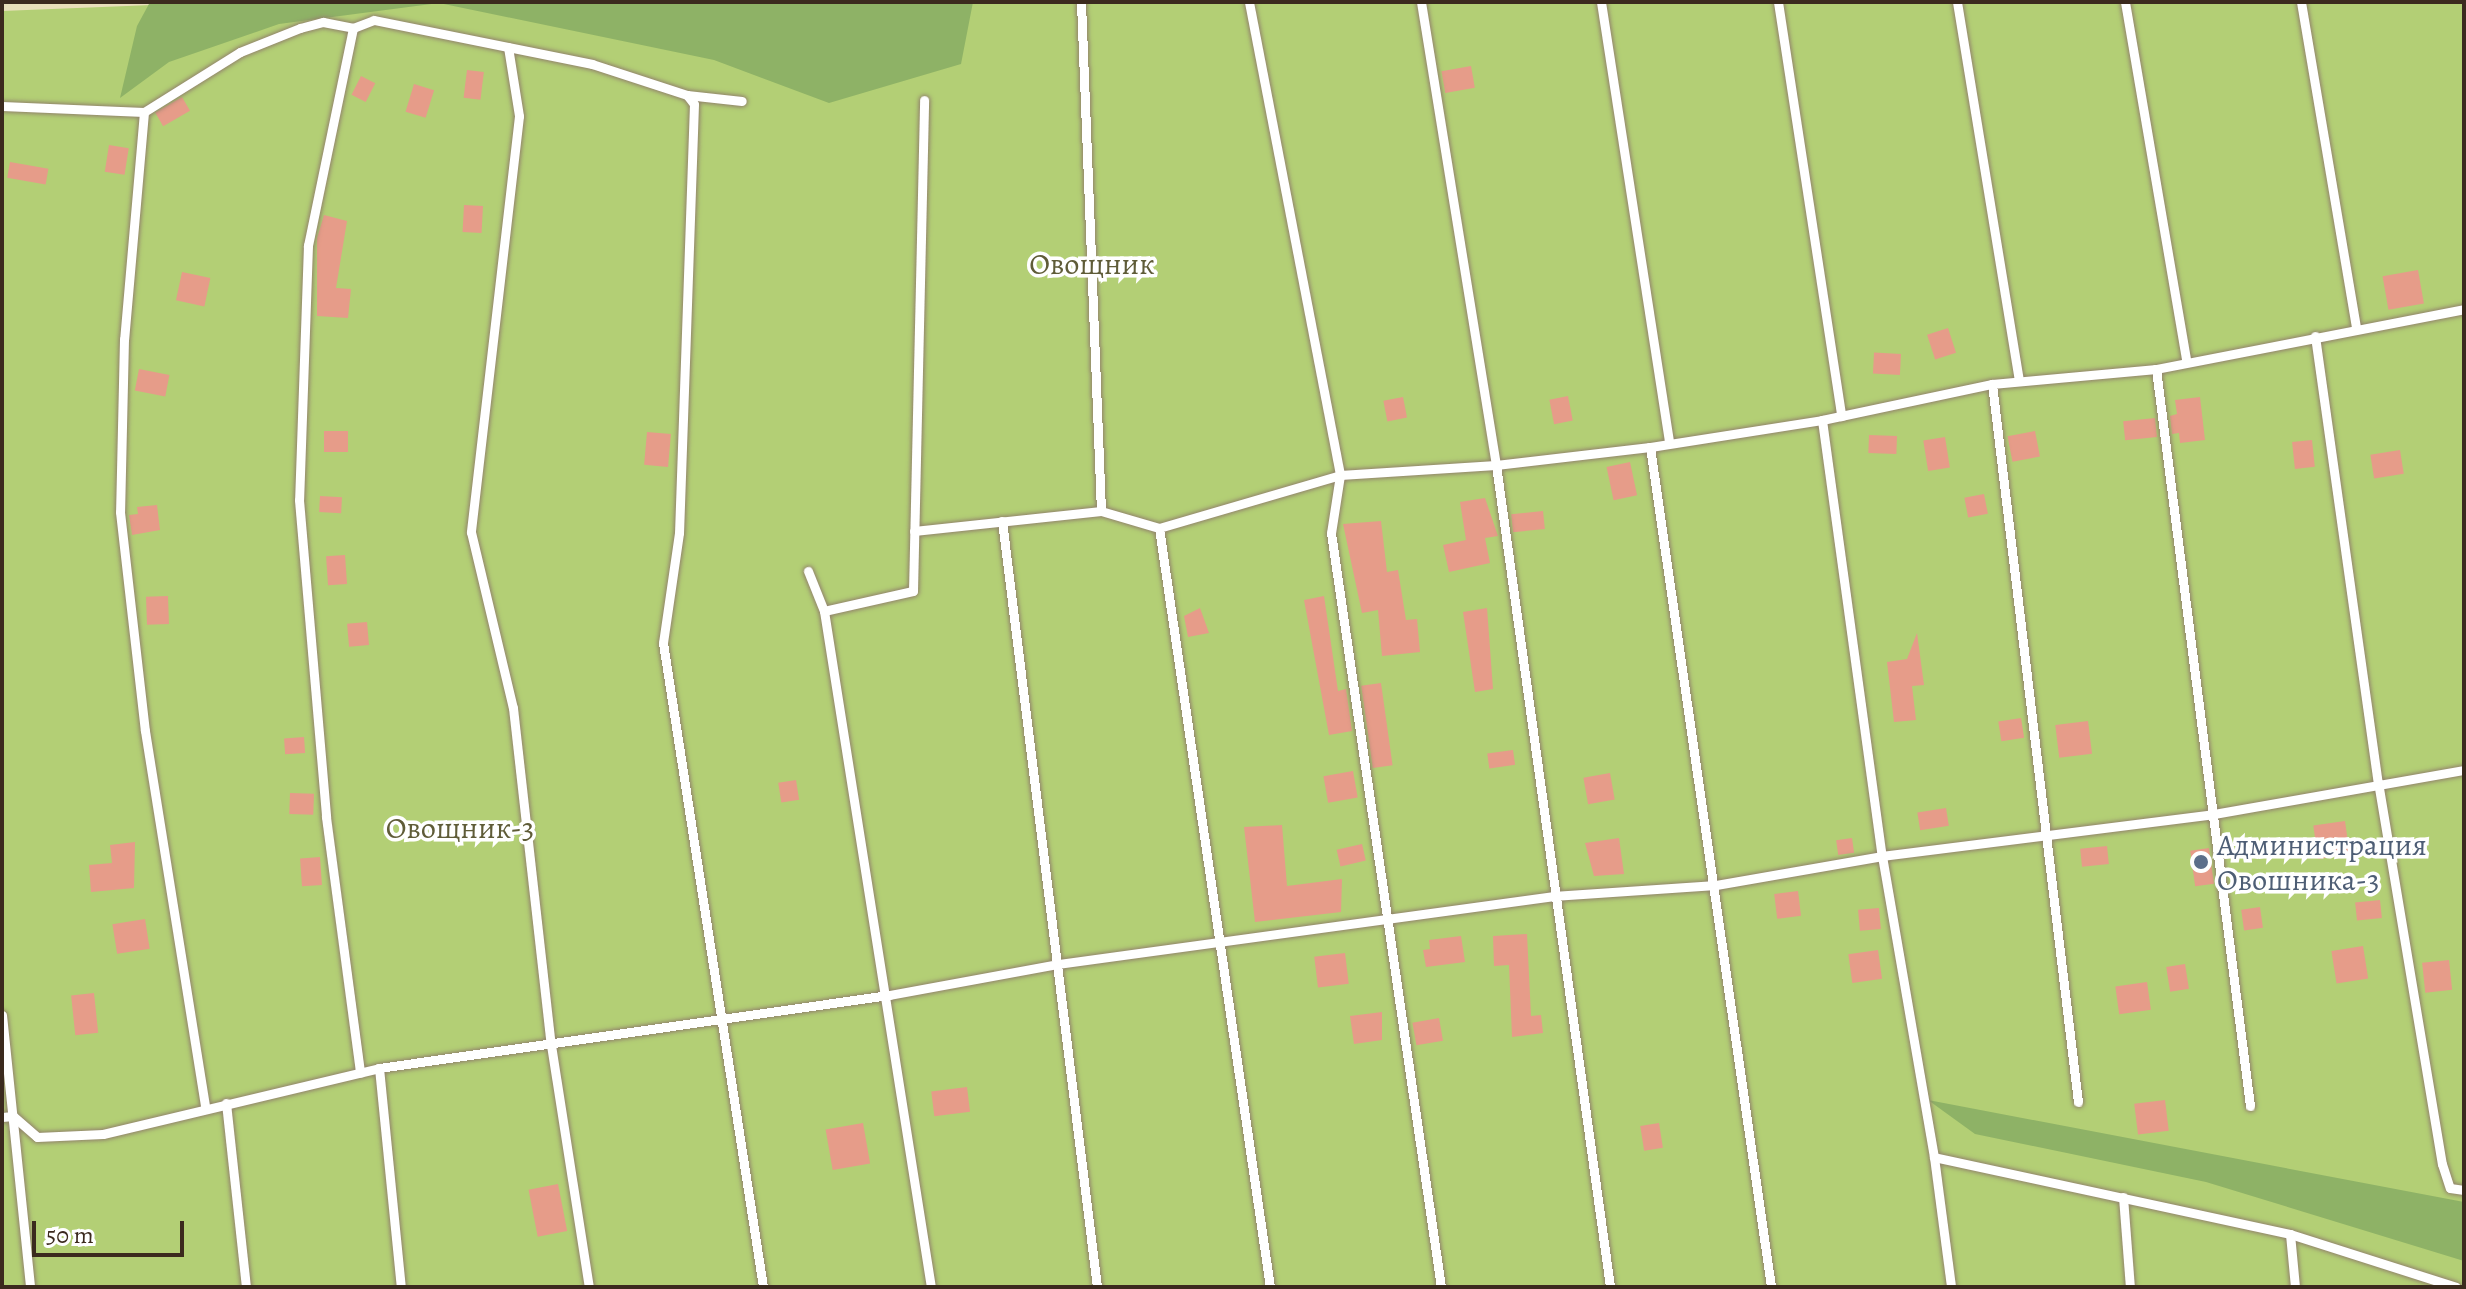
<!DOCTYPE html>
<meta charset="utf-8">
<style>
body{margin:0}
#map{position:relative;width:2466px;height:1289px;overflow:hidden;background:#e8dfba;font-family:Alegreya,serif}
div>[style]{position:absolute}
[style*='--x']{left:calc(var(--x)*1px);top:calc(var(--y)*1px);width:calc(var(--w)*1px);rotate:calc(var(--a)*1deg)}
.green>*{inset:0;background:#b3cf75}
.forest>*{inset:0;background:#8eb266}
.building>*{inset:0;background:#e69c89;transform-origin:0 0}
.roads{filter:drop-shadow(0 0 2px #92846c) drop-shadow(0 0 2px #92846c)}
.lane>*{height:9px;margin:-4.5px;padding:0 4.5px;transform-origin:4.5px;border-radius:4.5px;background:#fff}
.dots>*{width:22px;height:22px;translate:-50% -50%;box-sizing:border-box;border:4px solid #fff;border-radius:50%}
span{translate:-50% -50%;white-space:nowrap;text-align:center;line-height:1.15;-webkit-text-stroke:7px #fff;paint-order:stroke}
.park-label{font-size:30px;color:#5f5c38}
.service-label{font-size:30px;color:#4e5e75}
.left{translate:0 -50%;text-align:left}
.frame{position:absolute;inset:0;border:4px solid #3b2a1e;pointer-events:none}
.scale{position:absolute;left:32px;top:1221px;width:152px;height:36px;box-sizing:border-box;border:4px solid #3b2a1e;border-top:0;padding-left:10px;font-size:24px;line-height:28px;white-space:nowrap;color:#3b2a1e;-webkit-text-stroke:6px #fff;paint-order:stroke}
</style>
<div id="map">
<div class="green">
<i style="clip-path:polygon(227px 2px,2464px 2px,2464px 1287px,2px 1287px,2px 11px)"></i>
</div>
<div class="forest">
<i style="clip-path:polygon(150px 2px,973px 2px,961px 64px,829px 103px,714px 60px,439px 3px,279px 24px,169px 62px,120px 98px,137px 26px)"></i>
<i style="clip-path:polygon(1928px 1100px,2464px 1202px,2464px 1261px,2206px 1182px,1975px 1134px)"></i>
</div>
<div class="building">
<i style="left:1471px;top:66px;width:22px;height:30px;rotate:80deg"></i>
<i style="left:467px;top:70px;width:17px;height:28px;rotate:7deg"></i>
<i style="left:361px;top:76px;width:16px;height:21px;rotate:27deg"></i>
<i style="left:414px;top:84px;width:21px;height:29px;rotate:17deg"></i>
<i style="left:182px;top:97px;width:16px;height:31px;rotate:60deg"></i>
<i style="left:109px;top:145px;width:20px;height:27px;rotate:9deg"></i>
<i style="left:10px;top:162px;width:39px;height:16px;rotate:10deg"></i>
<i style="left:464px;top:205px;width:19px;height:27px;rotate:3deg"></i>
<i style="clip-path:polygon(324px 215px,347px 221px,336px 288px,351px 289px,348px 318px,317px 316px,317px 238px)"></i>
<i style="left:2418px;top:270px;width:34px;height:36px;rotate:80deg"></i>
<i style="left:182px;top:272px;width:29px;height:29px;rotate:12deg"></i>
<i style="left:1948px;top:328px;width:26px;height:22px;rotate:72deg"></i>
<i style="left:1901px;top:354px;width:21px;height:27px;rotate:93deg"></i>
<i style="left:139px;top:369px;width:31px;height:22px;rotate:11deg"></i>
<i style="left:1568px;top:396px;width:25px;height:19px;rotate:79deg"></i>
<i style="left:1403px;top:397px;width:21px;height:20px;rotate:79deg"></i>
<i style="clip-path:polygon(2200px 397px,2205px 440px,2180px 443px,2179px 433px,2172px 434px,2170px 416px,2177px 414px,2175px 400px)"></i>
<i style="left:2155px;top:418px;width:19px;height:32px;rotate:84deg"></i>
<i style="left:324px;top:431px;width:24px;height:21px"></i>
<i style="left:2035px;top:431px;width:26px;height:28px;rotate:79deg"></i>
<i style="left:647px;top:432px;width:24px;height:33px;rotate:5deg"></i>
<i style="left:1869px;top:435px;width:28px;height:18px;rotate:2deg"></i>
<i style="left:1945px;top:437px;width:31px;height:22px;rotate:81deg"></i>
<i style="left:2312px;top:440px;width:27px;height:20px;rotate:84deg"></i>
<i style="left:2400px;top:450px;width:24px;height:30px;rotate:81deg"></i>
<i style="left:1630px;top:462px;width:34px;height:24px;rotate:78deg"></i>
<i style="left:1984px;top:494px;width:20px;height:20px;rotate:79deg"></i>
<i style="left:320px;top:496px;width:22px;height:16px;rotate:3deg"></i>
<i style="clip-path:polygon(1485px 498px,1498px 536px,1485px 538px,1490px 563px,1449px 572px,1443px 545px,1466px 540px,1460px 502px)"></i>
<i style="clip-path:polygon(157px 505px,160px 530px,132px 535px,129px 515px,138px 514px,137px 507px)"></i>
<i style="left:1543px;top:511px;width:18px;height:32px;rotate:84deg"></i>
<i style="clip-path:polygon(1381px 521px,1387px 572px,1398px 570px,1406px 620px,1417px 619px,1420px 652px,1382px 656px,1378px 610px,1362px 613px,1343px 524px)"></i>
<i style="left:345px;top:555px;width:29px;height:19px;rotate:86deg"></i>
<i style="left:168px;top:596px;width:28px;height:22px;rotate:88deg"></i>
<i style="clip-path:polygon(1324px 596px,1338px 691px,1346px 689px,1352px 731px,1329px 735px,1304px 600px)"></i>
<i style="clip-path:polygon(1200px 608px,1209px 633px,1188px 637px,1184px 616px)"></i>
<i style="clip-path:polygon(1487px 608px,1493px 689px,1475px 692px,1463px 612px)"></i>
<i style="left:367px;top:622px;width:23px;height:20px;rotate:85deg"></i>
<i style="clip-path:polygon(1917px 633px,1924px 685px,1912px 686px,1916px 720px,1894px 722px,1887px 662px,1907px 659px)"></i>
<i style="left:1381px;top:683px;width:83px;height:20px;rotate:82deg"></i>
<i style="left:2021px;top:718px;width:20px;height:23px;rotate:81deg"></i>
<i style="left:2088px;top:721px;width:33px;height:33px;rotate:83deg"></i>
<i style="left:304px;top:737px;width:16px;height:20px;rotate:86deg"></i>
<i style="left:1513px;top:750px;width:15px;height:26px;rotate:82deg"></i>
<i style="left:1353px;top:771px;width:27px;height:30px;rotate:80deg"></i>
<i style="left:1610px;top:773px;width:27px;height:27px;rotate:80deg"></i>
<i style="left:796px;top:780px;width:20px;height:18px;rotate:81deg"></i>
<i style="left:290px;top:793px;width:24px;height:21px;rotate:2deg"></i>
<i style="left:1946px;top:808px;width:18px;height:29px;rotate:81deg"></i>
<i style="left:2345px;top:821px;width:34px;height:32px;rotate:82deg"></i>
<i style="clip-path:polygon(1282px 825px,1287px 886px,1342px 879px,1341px 912px,1255px 922px,1244px 827px)"></i>
<i style="clip-path:polygon(1619px 838px,1624px 874px,1594px 876px,1585px 843px)"></i>
<i style="left:1852px;top:838px;width:15px;height:16px;rotate:82deg"></i>
<i style="clip-path:polygon(135px 842px,134px 888px,91px 892px,89px 865px,112px 863px,110px 845px)"></i>
<i style="left:1362px;top:844px;width:17px;height:26px;rotate:77deg"></i>
<i style="left:2107px;top:846px;width:18px;height:27px;rotate:84deg"></i>
<i style="left:2209px;top:848px;width:36px;height:19px;rotate:82deg"></i>
<i style="left:320px;top:857px;width:28px;height:20px;rotate:86deg"></i>
<i style="left:1798px;top:891px;width:25px;height:24px;rotate:83deg"></i>
<i style="left:2380px;top:900px;width:18px;height:25px;rotate:84deg"></i>
<i style="left:2260px;top:907px;width:21px;height:19px;rotate:82deg"></i>
<i style="left:1879px;top:908px;width:21px;height:21px;rotate:85deg"></i>
<i style="left:145px;top:919px;width:30px;height:33px;rotate:81deg"></i>
<i style="clip-path:polygon(1527px 934px,1531px 1016px,1541px 1015px,1543px 1033px,1512px 1037px,1509px 965px,1494px 966px,1493px 936px)"></i>
<i style="clip-path:polygon(1461px 936px,1465px 962px,1426px 967px,1423px 950px,1430px 949px,1429px 940px)"></i>
<i style="left:2363px;top:946px;width:33px;height:32px;rotate:81deg"></i>
<i style="left:1878px;top:950px;width:29px;height:30px;rotate:82deg"></i>
<i style="left:1345px;top:953px;width:31px;height:31px;rotate:83deg"></i>
<i style="left:2449px;top:960px;width:30px;height:27px;rotate:84deg"></i>
<i style="left:2185px;top:964px;width:25px;height:19px;rotate:81deg"></i>
<i style="left:2147px;top:982px;width:28px;height:32px;rotate:82deg"></i>
<i style="left:94px;top:993px;width:40px;height:23px;rotate:84deg"></i>
<i style="clip-path:polygon(1382px 1012px,1382px 1040px,1354px 1044px,1350px 1016px)"></i>
<i style="left:1439px;top:1018px;width:23px;height:27px;rotate:80deg"></i>
<i style="left:967px;top:1087px;width:25px;height:36px;rotate:83deg"></i>
<i style="left:2165px;top:1100px;width:31px;height:31px;rotate:83deg"></i>
<i style="left:863px;top:1123px;width:41px;height:38px;rotate:80deg"></i>
<i style="left:1659px;top:1123px;width:25px;height:19px;rotate:81deg"></i>
<i style="left:558px;top:1184px;width:48px;height:30px;rotate:79deg"></i>
</div>
<div class="roads">
<div class="lane">
<i style="--x:1081;--y:2;--w:509;--a:87.75"></i>
<i style="--x:1249;--y:2;--w:482;--a:79.1"></i>
<i style="--x:1340;--y:475;--w:156;--a:-3.7"></i>
<i style="--x:1496;--y:465;--w:155;--a:-6.7"></i>
<i style="--x:1650;--y:447;--w:174;--a:-8.9"></i>
<i style="--x:1822;--y:420;--w:174;--a:-12"></i>
<i style="--x:1992;--y:384;--w:165;--a:-5.2"></i>
<i style="--x:2156;--y:369;--w:314;--a:-11"></i>
<i style="--x:1421;--y:2;--w:469;--a:80.8"></i>
<i style="--x:1496;--y:465;--w:830;--a:82.1"></i>
<i style="--x:1601;--y:2;--w:445;--a:81.2"></i>
<i style="--x:1778;--y:2;--w:419;--a:81.3"></i>
<i style="--x:1957;--y:2;--w:383;--a:80.7"></i>
<i style="--x:2125;--y:2;--w:362;--a:80.3"></i>
<i style="--x:2301;--y:2;--w:331;--a:80.4"></i>
<i style="--x:353;--y:28;--w:222;--a:101.7"></i>
<i style="--x:308;--y:245;--w:255;--a:92"></i>
<i style="--x:299;--y:500;--w:318;--a:85.1"></i>
<i style="--x:326;--y:817;--w:258;--a:82.4"></i>
<i style="--x:508;--y:47;--w:70;--a:80.9"></i>
<i style="--x:519;--y:116;--w:419;--a:96.6"></i>
<i style="--x:471;--y:532;--w:181;--a:76.6"></i>
<i style="--x:513;--y:708;--w:339;--a:83.6"></i>
<i style="--x:551;--y:1045;--w:245;--a:81.1"></i>
<i style="--x:687;--y:95;--w:11;--a:52"></i>
<i style="--x:694;--y:104;--w:429;--a:92"></i>
<i style="--x:679;--y:533;--w:111;--a:98.3"></i>
<i style="--x:663;--y:643;--w:652;--a:81.17"></i>
<i style="--x:2;--y:106;--w:142;--a:2.4"></i>
<i style="--x:144;--y:112;--w:113;--a:-32"></i>
<i style="--x:240;--y:52;--w:65;--a:-21.8"></i>
<i style="--x:300;--y:28;--w:24;--a:-15"></i>
<i style="--x:323;--y:22;--w:31;--a:11"></i>
<i style="--x:353;--y:28;--w:22;--a:-21"></i>
<i style="--x:374;--y:20;--w:222;--a:11.4"></i>
<i style="--x:592;--y:64;--w:100;--a:18.1"></i>
<i style="--x:687;--y:95;--w:55;--a:6.2"></i>
<i style="--x:144;--y:112;--w:228;--a:95"></i>
<i style="--x:124;--y:339;--w:173;--a:91.3"></i>
<i style="--x:120;--y:512;--w:220;--a:83.5"></i>
<i style="--x:145;--y:731;--w:381;--a:80.9"></i>
<i style="--x:2315;--y:336;--w:450;--a:82"></i>
<i style="--x:2378;--y:782;--w:387;--a:80.5"></i>
<i style="--x:2442;--y:1164;--w:25;--a:72"></i>
<i style="--x:2450;--y:1188;--w:14;--a:8"></i>
<i style="--x:2156;--y:369;--w:743;--a:82.73"></i>
<i style="--x:1992;--y:384;--w:723;--a:83.17"></i>
<i style="--x:1822;--y:420;--w:440;--a:82.2"></i>
<i style="--x:1882;--y:856;--w:305;--a:80.2"></i>
<i style="--x:1934;--y:1157;--w:364;--a:12.2"></i>
<i style="--x:2290;--y:1234;--w:174;--a:17.7"></i>
<i style="--x:1650;--y:447;--w:849;--a:81.8"></i>
<i style="--x:1002;--y:521;--w:772;--a:82.93"></i>
<i style="--x:1159;--y:528;--w:767;--a:81.68"></i>
<i style="--x:914;--y:531;--w:188;--a:-6.1"></i>
<i style="--x:1101;--y:511;--w:60;--a:16.3"></i>
<i style="--x:1159;--y:528;--w:189;--a:-16.3"></i>
<i style="--x:1340;--y:475;--w:59;--a:98.8"></i>
<i style="--x:1331;--y:533;--w:762;--a:81.7"></i>
<i style="--x:808;--y:571;--w:43;--a:68.2"></i>
<i style="--x:824;--y:611;--w:684;--a:81.01"></i>
<i style="--x:824;--y:611;--w:91;--a:-12.7"></i>
<i style="--x:913;--y:591;--w:491;--a:-88.7"></i>
<i style="--x:2;--y:1015;--w:273;--a:84.1"></i>
<i style="--x:379;--y:1068;--w:220;--a:84.3"></i>
<i style="--x:226;--y:1103;--w:185;--a:83.8"></i>
<i style="--x:2;--y:1117;--w:11;--a:-5"></i>
<i style="--x:13;--y:1116;--w:32;--a:41"></i>
<i style="--x:37;--y:1137;--w:66;--a:-2.6"></i>
<i style="--x:103;--y:1134;--w:284;--a:-13.4"></i>
<i style="--x:379;--y:1068;--w:515;--a:-8.15"></i>
<i style="--x:889;--y:995;--w:172;--a:-10.4"></i>
<i style="--x:1058;--y:964;--w:500;--a:-7.8"></i>
<i style="--x:1553;--y:896;--w:163;--a:-3.9"></i>
<i style="--x:1716;--y:885;--w:169;--a:-9.9"></i>
<i style="--x:1882;--y:856;--w:335;--a:-7.2"></i>
<i style="--x:2214;--y:814;--w:254;--a:-10"></i>
<i style="--x:1934;--y:1157;--w:131;--a:82.5"></i>
<i style="--x:2123;--y:1197;--w:90;--a:85.6"></i>
<i style="--x:2290;--y:1234;--w:53;--a:84.6"></i>
</div>
</div>
<div class="dots">
<i style="left:2201px;top:862px;background:#5c6f8a"></i>
</div>
<div class="park-label">
<span style="left:1092px;top:264px">Овощник</span>
<span style="left:460px;top:828px">Овощник-3</span>
</div>
<div class="service-label">
<span class="left" style="left:2217px;top:862px">Администрация<br>Овошника-3</span>
</div>
<div class="frame"></div>
<div class="scale">50 m</div>
</div>
